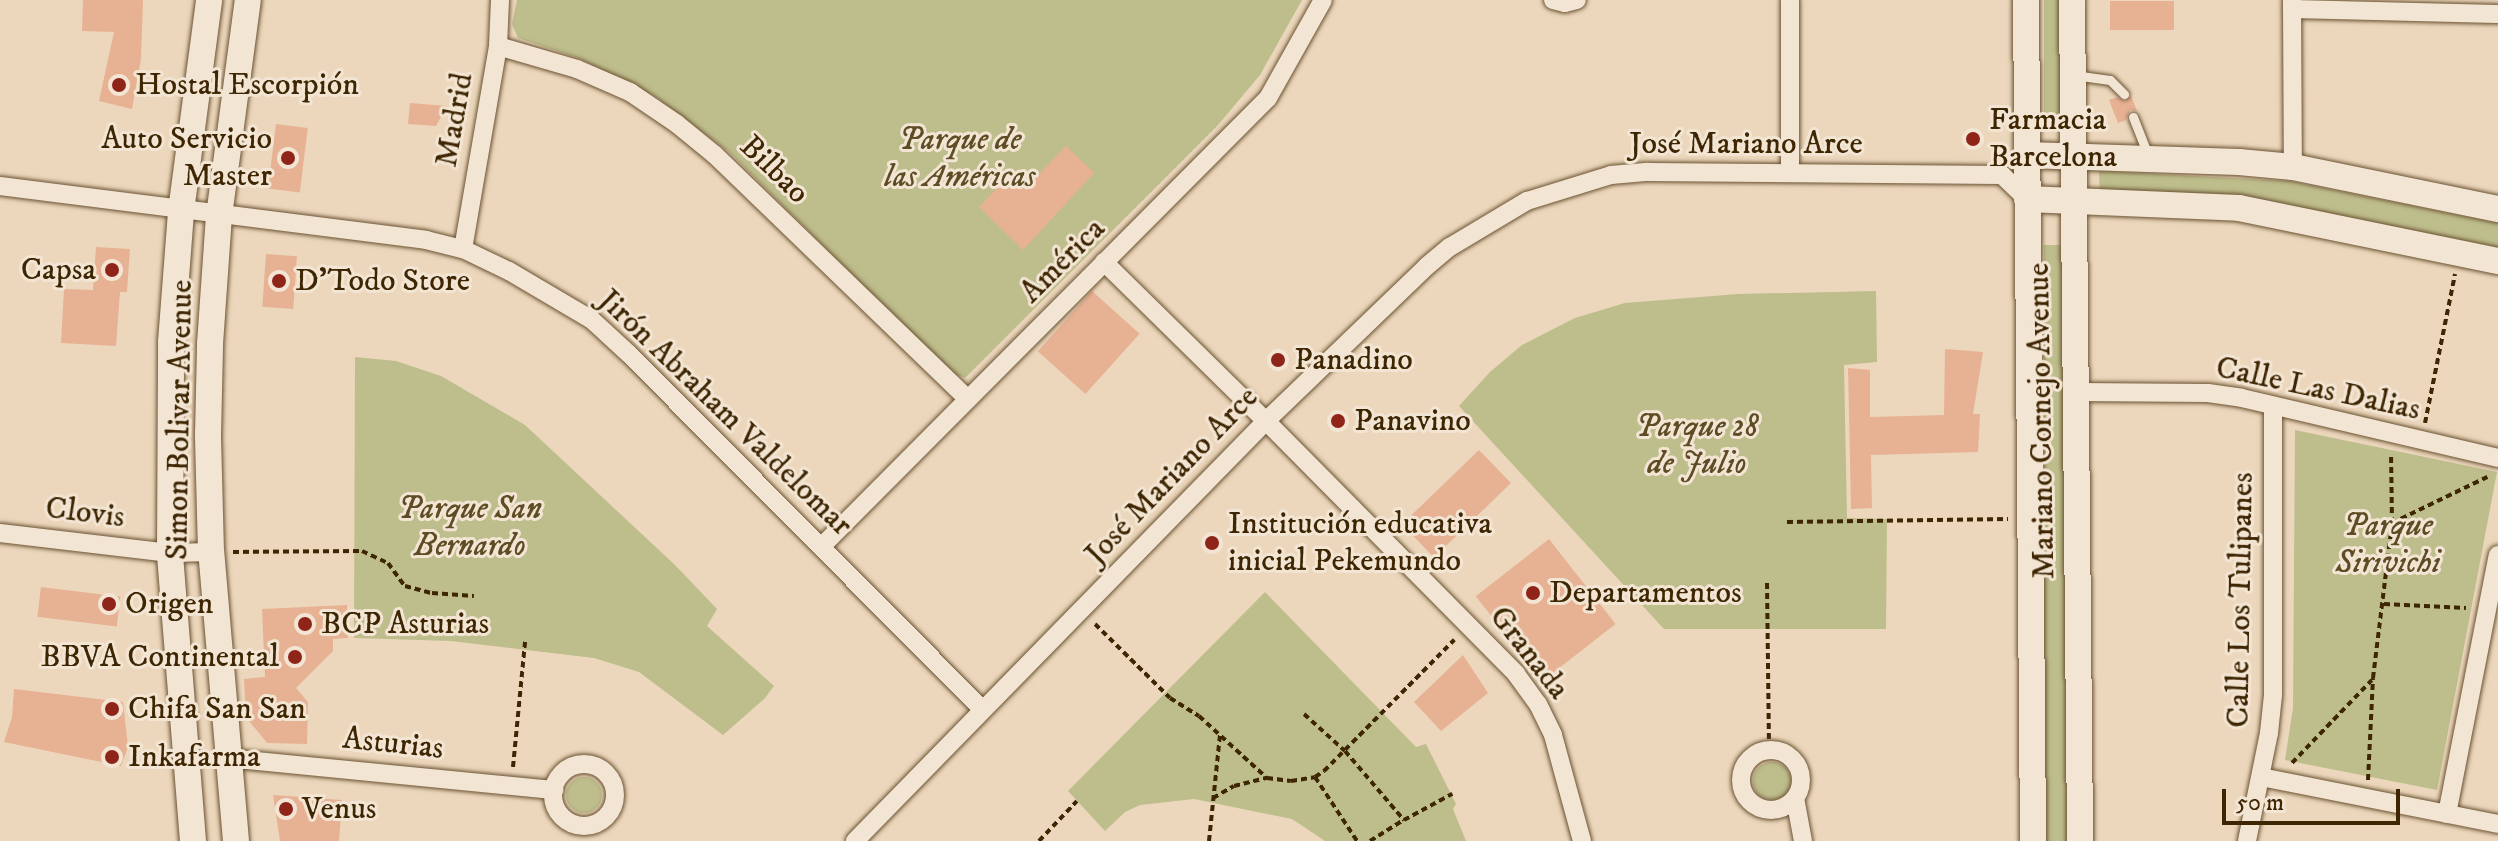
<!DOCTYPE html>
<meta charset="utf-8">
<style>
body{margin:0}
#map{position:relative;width:2498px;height:841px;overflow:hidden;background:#ecd7bc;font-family:"IM FELL DW Pica",serif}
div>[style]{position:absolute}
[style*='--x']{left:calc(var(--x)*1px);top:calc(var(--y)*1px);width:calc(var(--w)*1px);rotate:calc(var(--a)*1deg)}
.green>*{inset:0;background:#bebd8c;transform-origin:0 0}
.round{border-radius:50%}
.building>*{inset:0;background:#e7b194;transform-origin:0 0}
.path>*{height:4px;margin-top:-2px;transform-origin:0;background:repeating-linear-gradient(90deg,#3e2603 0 6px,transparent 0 10px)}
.roads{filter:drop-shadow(0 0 2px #6a5231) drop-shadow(0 0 2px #6a5231)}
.service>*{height:9px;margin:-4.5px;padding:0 4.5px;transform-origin:4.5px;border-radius:4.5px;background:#f3e5d3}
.minor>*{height:18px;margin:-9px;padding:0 9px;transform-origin:9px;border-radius:9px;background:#f3e5d3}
.minor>.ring{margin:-9px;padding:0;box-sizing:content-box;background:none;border:18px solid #f3e5d3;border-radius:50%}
.secondary>*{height:26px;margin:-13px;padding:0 13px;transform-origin:13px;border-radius:13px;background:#f3e5d3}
.dots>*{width:22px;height:22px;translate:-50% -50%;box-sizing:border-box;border:4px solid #f3e5d3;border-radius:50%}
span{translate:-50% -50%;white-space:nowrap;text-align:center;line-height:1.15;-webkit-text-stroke:6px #f3e5d3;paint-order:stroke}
.poi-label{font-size:32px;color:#3e2603}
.left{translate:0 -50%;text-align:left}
.right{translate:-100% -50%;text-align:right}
.street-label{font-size:32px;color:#3e2603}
.park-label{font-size:32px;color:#5e4c25;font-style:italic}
.scale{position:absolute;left:2222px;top:789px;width:178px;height:36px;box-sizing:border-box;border:4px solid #3e2603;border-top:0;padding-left:10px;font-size:24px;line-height:28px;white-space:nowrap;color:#3e2603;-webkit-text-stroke:6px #f3e5d3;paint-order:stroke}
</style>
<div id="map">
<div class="green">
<i style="clip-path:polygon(517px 0,1302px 0,1260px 75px,1218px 125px,965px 378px,951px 373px,729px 152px,653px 95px,578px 58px,518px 38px,512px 24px)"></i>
<i style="left:2044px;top:0;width:24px;height:131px"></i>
<i style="clip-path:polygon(2099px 171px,2289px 181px,2498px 223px,2498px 250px,2100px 199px)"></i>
<i style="left:2070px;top:245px;width:596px;height:26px;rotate:90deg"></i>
<i style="clip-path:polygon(1876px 291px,1877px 362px,1844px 365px,1847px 518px,1887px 519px,1886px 629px,1664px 629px,1459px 406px,1490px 372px,1522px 345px,1575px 318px,1625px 303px,1738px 294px)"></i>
<i style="clip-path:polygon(355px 357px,396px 361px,441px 376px,525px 425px,675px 565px,717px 609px,707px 626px,774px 686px,765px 698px,723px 735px,639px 672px,594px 658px,451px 641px,354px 638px)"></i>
<i style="clip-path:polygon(2295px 430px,2497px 472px,2437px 790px,2285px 760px,2293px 708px)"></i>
<i style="clip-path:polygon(1265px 592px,1416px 747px,1426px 744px,1456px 804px,1453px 809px,1466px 841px,1325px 841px,1292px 819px,1194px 799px,1140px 805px,1125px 812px,1105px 831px,1068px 791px)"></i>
<i class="round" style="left:1753px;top:762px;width:38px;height:38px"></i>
<i class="round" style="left:566px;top:777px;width:36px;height:36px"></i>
</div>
<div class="building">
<i style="clip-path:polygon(83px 0,143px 0,141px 59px,132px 109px,99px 101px,114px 32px,82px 31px)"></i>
<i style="left:2110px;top:1px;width:64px;height:29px"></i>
<i style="clip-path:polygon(2131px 96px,2137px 111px,2130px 110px,2126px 120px,2118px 123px,2109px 100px,2117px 97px,2125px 101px)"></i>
<i style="clip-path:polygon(410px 103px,447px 106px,436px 126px,408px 124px)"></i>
<i style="left:276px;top:124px;width:32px;height:65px;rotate:7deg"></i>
<i style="clip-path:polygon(1066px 146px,1094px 173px,1023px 250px,979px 207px,1011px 173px,1027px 187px)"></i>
<i style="clip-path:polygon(96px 247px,130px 249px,127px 292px,120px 292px,116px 346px,61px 343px,64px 289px,93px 290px)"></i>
<i style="left:266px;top:254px;width:31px;height:53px;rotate:4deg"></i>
<i style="left:1092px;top:291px;width:64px;height:81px;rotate:42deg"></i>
<i style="clip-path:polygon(1945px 349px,1983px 352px,1973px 414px,1980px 414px,1978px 452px,1871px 455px,1872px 508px,1851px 509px,1848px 368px,1870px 370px,1870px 417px,1944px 415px)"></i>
<i style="left:1479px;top:450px;width:46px;height:107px;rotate:46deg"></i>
<i style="left:1549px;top:539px;width:108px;height:93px;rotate:52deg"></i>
<i style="left:41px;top:587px;width:80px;height:30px;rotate:7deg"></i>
<i style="clip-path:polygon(347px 605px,348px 638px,333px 639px,333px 651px,296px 688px,308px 702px,307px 744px,267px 743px,246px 717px,244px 679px,265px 677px,262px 609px)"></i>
<i style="clip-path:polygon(1463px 655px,1488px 693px,1441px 731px,1414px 702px)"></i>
<i style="clip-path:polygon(14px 689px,123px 702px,128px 747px,121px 766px,4px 742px,12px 717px)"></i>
<i style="clip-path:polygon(273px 795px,342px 800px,339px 841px,280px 841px)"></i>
</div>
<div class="path">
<i style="--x:2425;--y:423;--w:152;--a:-78.6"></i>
<i style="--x:1787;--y:522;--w:221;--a:-0.8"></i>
<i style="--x:2392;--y:523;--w:106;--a:-25.8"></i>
<i style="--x:233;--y:552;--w:129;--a:-0.4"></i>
<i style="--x:362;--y:551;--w:29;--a:25"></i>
<i style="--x:388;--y:563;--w:29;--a:54"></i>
<i style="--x:405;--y:586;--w:28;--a:15"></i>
<i style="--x:432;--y:593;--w:42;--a:4.1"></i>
<i style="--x:1767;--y:583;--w:167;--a:89.3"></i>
<i style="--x:2384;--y:604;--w:82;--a:2.8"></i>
<i style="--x:1095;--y:624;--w:105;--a:44.6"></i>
<i style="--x:1170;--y:698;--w:34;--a:32"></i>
<i style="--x:1199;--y:716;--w:92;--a:42.4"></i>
<i style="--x:1267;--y:778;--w:24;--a:7"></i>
<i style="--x:1291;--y:781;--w:24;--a:-9"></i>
<i style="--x:1315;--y:777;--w:11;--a:-34"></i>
<i style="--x:1324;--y:771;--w:185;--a:-45.2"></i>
<i style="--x:1304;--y:714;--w:55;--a:42.1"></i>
<i style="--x:1345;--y:751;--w:91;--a:49.5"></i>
<i style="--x:1404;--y:820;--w:55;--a:-28.4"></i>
<i style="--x:2292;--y:763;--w:115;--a:-46.1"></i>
<i style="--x:513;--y:767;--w:126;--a:-84.5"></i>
<i style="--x:1315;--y:777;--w:77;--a:56.7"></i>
<i style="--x:2368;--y:780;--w:102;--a:-87.2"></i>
<i style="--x:2373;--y:678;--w:156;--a:-83"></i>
<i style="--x:2392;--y:523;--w:69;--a:-90.8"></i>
<i style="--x:1213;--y:798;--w:24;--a:-30"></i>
<i style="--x:1234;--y:786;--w:34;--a:-14"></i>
<i style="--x:1039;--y:841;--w:55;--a:-46.5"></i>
<i style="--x:1209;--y:841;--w:108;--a:-84.1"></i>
<i style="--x:1370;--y:841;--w:40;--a:-32"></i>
</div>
<div class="roads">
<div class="service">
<i style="--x:2074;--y:75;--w:36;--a:8"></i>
<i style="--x:2110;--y:80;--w:20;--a:45"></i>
<i style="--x:2133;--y:117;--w:41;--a:68.5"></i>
</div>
<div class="minor">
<i style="--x:1553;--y:0;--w:12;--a:14"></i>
<i style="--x:1565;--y:3;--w:12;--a:-14"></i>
<i style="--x:1790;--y:0;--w:172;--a:90"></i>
<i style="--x:2292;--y:0;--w:167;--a:89.7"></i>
<i style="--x:2292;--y:9;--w:206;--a:1.4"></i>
<i style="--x:498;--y:46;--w:82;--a:16.2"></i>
<i style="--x:577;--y:69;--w:58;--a:23.5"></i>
<i style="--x:630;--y:92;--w:57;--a:34.2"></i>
<i style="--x:677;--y:124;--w:49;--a:39.2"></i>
<i style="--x:715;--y:155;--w:351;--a:44"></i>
<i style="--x:0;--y:186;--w:429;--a:7.2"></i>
<i style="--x:426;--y:240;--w:38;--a:14"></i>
<i style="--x:463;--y:249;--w:51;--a:25.6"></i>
<i style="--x:509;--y:271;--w:96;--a:30.6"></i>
<i style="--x:592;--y:320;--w:50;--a:42.6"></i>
<i style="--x:629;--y:354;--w:501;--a:45.16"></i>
<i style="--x:463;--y:249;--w:206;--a:-80.2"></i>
<i style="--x:498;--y:46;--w:46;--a:-87.5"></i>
<i style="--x:1104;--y:262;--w:227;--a:44.5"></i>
<i style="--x:1266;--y:421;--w:356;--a:45.3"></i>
<i style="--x:1516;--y:674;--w:37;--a:54"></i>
<i style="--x:1538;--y:704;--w:34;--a:64"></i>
<i style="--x:1553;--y:735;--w:110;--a:74.7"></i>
<i style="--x:2075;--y:392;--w:133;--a:0.4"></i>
<i style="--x:2208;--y:393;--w:34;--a:8"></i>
<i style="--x:2242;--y:398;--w:263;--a:13.2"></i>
<i style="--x:0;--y:533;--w:171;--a:6.7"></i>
<i style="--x:170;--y:553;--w:41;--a:-1.4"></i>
<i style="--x:822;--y:546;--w:632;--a:-45.13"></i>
<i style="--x:1268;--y:98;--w:112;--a:-60.7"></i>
<i class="ring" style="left:1741px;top:750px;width:42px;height:42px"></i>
<i style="--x:226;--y:758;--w:330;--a:5.6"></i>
<i class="ring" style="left:553px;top:764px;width:44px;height:44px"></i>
<i style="--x:2261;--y:777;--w:242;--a:11.2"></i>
<i style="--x:1795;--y:798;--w:44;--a:79.5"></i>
<i style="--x:2447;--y:814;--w:264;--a:-78.9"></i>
<i style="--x:855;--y:841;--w:588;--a:-45.62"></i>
<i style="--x:1266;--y:421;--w:223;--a:-43.9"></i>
<i style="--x:1427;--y:266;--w:30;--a:-40"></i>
<i style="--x:1450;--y:247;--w:90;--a:-30.9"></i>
<i style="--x:1527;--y:201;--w:88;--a:-17.2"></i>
<i style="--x:1611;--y:175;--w:37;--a:-5"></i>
<i style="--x:1648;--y:172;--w:354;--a:0.5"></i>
<i style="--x:2002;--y:175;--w:35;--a:44"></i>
<i style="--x:2247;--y:841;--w:110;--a:-78.5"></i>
<i style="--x:2269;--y:733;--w:38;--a:-84"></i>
<i style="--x:2273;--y:695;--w:289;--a:-90"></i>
</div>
<div class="secondary">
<i style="--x:2026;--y:0;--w:841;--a:89.52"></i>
<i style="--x:2072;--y:0;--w:841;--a:89.45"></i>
<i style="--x:2027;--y:155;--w:212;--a:1.9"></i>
<i style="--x:2239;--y:162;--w:54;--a:5.3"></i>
<i style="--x:2293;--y:167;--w:209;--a:11.6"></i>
<i style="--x:2027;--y:199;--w:212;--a:2.4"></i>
<i style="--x:2239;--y:208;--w:264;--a:11.6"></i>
<i style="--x:193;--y:841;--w:289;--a:-94.6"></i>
<i style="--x:170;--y:553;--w:211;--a:-89.7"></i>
<i style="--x:171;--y:342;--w:131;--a:-85.6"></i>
<i style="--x:181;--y:211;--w:213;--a:-82.4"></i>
<i style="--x:236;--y:841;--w:290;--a:-94.9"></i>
<i style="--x:211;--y:552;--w:117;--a:-91.5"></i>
<i style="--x:208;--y:435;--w:91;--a:-88.7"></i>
<i style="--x:210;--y:344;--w:128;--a:-86"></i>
<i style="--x:219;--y:216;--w:218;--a:-82.4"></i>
</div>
</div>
<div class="dots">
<i style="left:119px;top:85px;background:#8f2418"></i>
<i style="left:1973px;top:139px;background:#8f2418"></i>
<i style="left:288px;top:158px;background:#8f2418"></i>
<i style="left:112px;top:270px;background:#8f2418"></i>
<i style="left:279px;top:281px;background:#8f2418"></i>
<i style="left:1278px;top:360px;background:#8f2418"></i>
<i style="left:1338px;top:421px;background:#8f2418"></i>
<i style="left:1212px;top:543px;background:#8f2418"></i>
<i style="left:1533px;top:593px;background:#8f2418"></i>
<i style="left:109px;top:604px;background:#8f2418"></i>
<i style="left:305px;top:624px;background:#8f2418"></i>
<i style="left:295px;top:657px;background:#8f2418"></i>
<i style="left:112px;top:709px;background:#8f2418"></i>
<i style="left:112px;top:757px;background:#8f2418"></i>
<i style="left:286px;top:809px;background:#8f2418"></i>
</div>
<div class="poi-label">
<span class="left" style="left:135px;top:85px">Hostal Escorpión</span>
<span class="left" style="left:1989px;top:139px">Farmacia<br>Barcelona</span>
<span class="right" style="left:272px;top:158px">Auto Servicio<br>Master</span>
<span class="right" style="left:96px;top:270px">Capsa</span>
<span class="left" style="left:295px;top:281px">D'Todo Store</span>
<span class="left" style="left:1294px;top:360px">Panadino</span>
<span class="left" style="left:1354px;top:421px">Panavino</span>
<span class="left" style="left:1228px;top:543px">Institución educativa<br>inicial Pekemundo</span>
<span class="left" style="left:1549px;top:593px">Departamentos</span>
<span class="left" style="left:125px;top:604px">Origen</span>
<span class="left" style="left:321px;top:624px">BCP Asturias</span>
<span class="right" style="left:279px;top:657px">BBVA Continental</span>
<span class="left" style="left:128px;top:709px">Chifa San San</span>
<span class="left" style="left:128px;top:757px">Inkafarma</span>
<span class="left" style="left:302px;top:809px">Venus</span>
</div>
<div class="street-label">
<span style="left:455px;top:120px;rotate:-80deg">Madrid</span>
<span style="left:1746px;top:144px">José Mariano Arce</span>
<span style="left:774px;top:170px;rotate:44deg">Bilbao</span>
<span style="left:1063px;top:261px;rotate:-45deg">América</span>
<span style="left:2318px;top:389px;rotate:12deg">Calle Las Dalias</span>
<span style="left:725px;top:413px;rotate:44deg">Jirón Abraham Valdelomar</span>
<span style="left:180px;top:420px;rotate:-89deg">Simon Bolivar Avenue</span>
<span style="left:2042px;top:421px;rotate:-91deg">Mariano Cornejo Avenue</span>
<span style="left:1172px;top:476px;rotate:-46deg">José Mariano Arce</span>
<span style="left:85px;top:513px;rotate:7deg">Clovis</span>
<span style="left:2241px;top:600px;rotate:-89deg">Calle Los Tulipanes</span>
<span style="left:1529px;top:653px;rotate:52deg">Granada</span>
<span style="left:393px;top:744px;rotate:6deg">Asturias</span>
</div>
<div class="park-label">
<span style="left:960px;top:159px">Parque de<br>las Américas</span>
<span style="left:1697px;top:446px">Parque 28<br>de Julio</span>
<span style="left:470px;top:528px">Parque San<br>Bernardo</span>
<span style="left:2388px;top:545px">Parque<br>Sirivichi</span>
</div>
<div class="scale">50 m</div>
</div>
